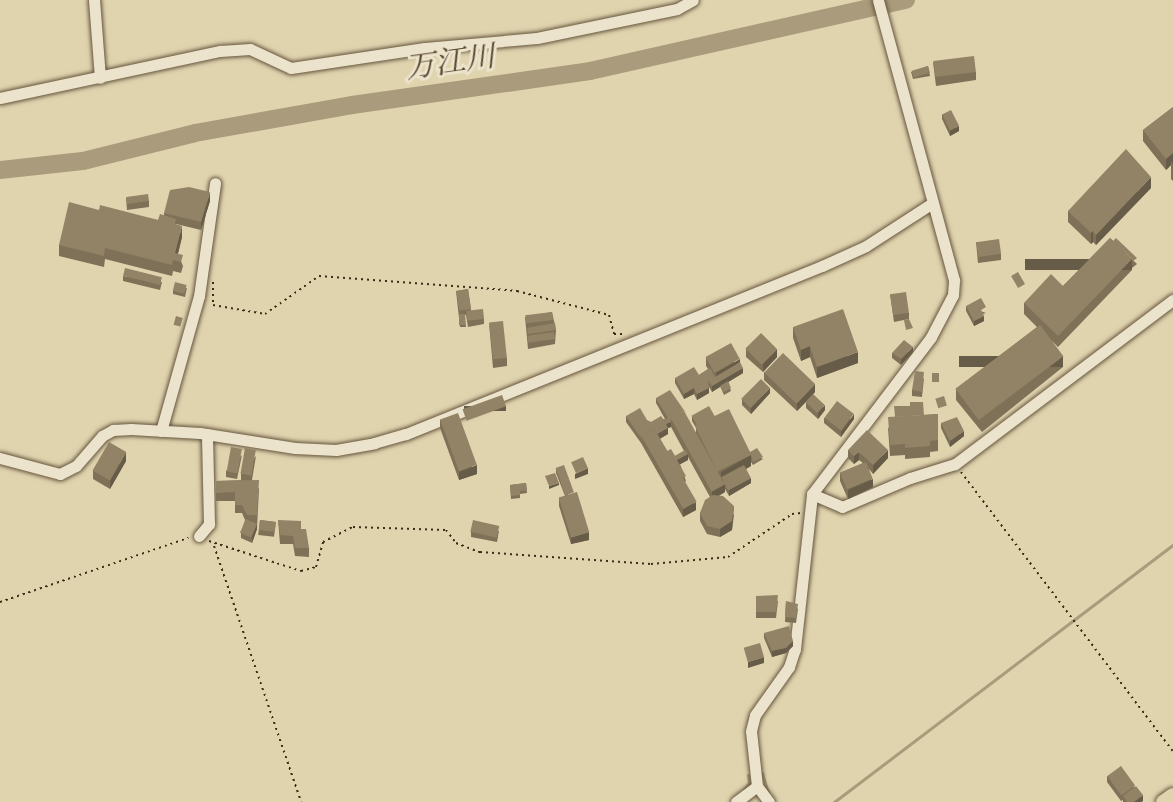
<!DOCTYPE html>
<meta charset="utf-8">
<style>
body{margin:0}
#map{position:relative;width:1173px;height:802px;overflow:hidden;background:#e0d4af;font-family:"Libre Caslon Text","Noto Serif JP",serif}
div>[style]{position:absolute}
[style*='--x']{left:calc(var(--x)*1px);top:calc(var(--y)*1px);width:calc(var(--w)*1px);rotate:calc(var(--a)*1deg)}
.stream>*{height:3px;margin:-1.5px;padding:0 1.5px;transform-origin:1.5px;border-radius:1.5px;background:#a99b7b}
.river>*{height:18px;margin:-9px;padding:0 9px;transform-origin:9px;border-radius:9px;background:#a99b7b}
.path>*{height:2px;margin-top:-1px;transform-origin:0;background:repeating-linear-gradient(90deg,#3e2b17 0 2px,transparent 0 6px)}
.roads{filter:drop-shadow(0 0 2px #66553d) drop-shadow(0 0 2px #66553d)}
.minor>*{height:11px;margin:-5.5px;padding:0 5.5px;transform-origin:5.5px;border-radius:5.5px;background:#ebe3cb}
.major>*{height:14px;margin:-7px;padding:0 7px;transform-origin:7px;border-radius:7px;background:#e0d4af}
.wall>*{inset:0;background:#7e7158;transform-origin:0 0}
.shaded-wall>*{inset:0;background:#665c47;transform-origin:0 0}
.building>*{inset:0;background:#928366;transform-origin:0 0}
span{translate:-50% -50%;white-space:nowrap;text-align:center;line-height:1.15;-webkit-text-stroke:6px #ebe3cb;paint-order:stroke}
.water-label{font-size:30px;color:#594730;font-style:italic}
</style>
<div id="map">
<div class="stream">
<i style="--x:762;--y:773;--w:21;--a:73"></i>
<i style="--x:744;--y:789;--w:8;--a:-50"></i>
<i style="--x:749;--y:783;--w:8;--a:-97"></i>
<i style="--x:834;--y:802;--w:425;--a:-37.2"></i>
</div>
<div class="river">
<i style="--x:0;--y:170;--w:83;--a:-6.2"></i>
<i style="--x:83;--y:161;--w:115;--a:-14"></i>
<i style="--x:195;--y:133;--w:159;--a:-10.1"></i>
<i style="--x:352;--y:105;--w:240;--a:-8.1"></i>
<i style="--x:590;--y:71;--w:324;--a:-12.7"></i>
</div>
<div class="path">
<i style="--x:213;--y:282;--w:23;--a:90"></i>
<i style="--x:213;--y:305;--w:53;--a:9.8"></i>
<i style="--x:265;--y:314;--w:66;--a:-35.1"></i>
<i style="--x:319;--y:276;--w:199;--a:4.3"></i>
<i style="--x:517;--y:291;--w:95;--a:14.6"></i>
<i style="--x:609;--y:315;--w:20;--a:75"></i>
<i style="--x:614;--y:334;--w:10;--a:0"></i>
<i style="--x:961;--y:472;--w:350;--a:52.8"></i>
<i style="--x:209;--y:541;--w:97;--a:18.1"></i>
<i style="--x:301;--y:571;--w:16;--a:-15"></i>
<i style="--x:316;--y:567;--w:26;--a:-74"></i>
<i style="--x:323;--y:542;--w:34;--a:-27"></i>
<i style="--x:353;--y:527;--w:93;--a:1.8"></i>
<i style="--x:446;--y:530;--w:16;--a:52"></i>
<i style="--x:456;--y:543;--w:26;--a:21"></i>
<i style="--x:480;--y:552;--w:171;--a:4"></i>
<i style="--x:651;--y:564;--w:77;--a:-5.2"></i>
<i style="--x:728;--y:557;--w:77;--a:-33.9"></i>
<i style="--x:792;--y:514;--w:9;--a:-6"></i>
<i style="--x:214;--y:546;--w:270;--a:71.2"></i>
<i style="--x:0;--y:602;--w:199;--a:-18.8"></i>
</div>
<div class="roads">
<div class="minor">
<i style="--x:94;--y:0;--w:78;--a:85.6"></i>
<i style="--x:0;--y:98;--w:225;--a:-12.1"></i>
<i style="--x:220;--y:51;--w:30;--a:-4"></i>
<i style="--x:250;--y:49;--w:45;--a:24.9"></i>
<i style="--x:291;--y:68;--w:135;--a:-8.5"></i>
<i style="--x:425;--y:48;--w:112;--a:-5.1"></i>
<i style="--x:537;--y:38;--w:143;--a:-11.7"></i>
<i style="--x:677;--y:9;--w:18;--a:-29"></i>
<i style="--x:161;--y:431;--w:140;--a:-74.3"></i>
<i style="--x:199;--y:296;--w:114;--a:-81.9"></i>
<i style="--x:0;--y:458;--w:62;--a:14.9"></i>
<i style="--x:60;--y:474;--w:18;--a:-27"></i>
<i style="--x:76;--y:466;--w:40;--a:-49"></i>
<i style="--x:102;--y:436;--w:13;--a:-29"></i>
<i style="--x:113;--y:430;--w:18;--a:-3"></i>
<i style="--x:131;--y:429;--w:69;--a:3.3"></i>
<i style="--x:200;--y:433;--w:96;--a:9"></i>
<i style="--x:295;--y:448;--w:41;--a:2.8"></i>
<i style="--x:336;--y:450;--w:39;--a:-10"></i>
<i style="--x:374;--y:443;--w:33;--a:-16"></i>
<i style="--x:406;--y:434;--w:449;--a:-22"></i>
<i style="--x:822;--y:266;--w:48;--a:-24.4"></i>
<i style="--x:866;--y:246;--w:77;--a:-32.9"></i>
<i style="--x:812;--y:494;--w:33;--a:23"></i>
<i style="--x:842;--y:507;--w:74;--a:-23.1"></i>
<i style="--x:910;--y:478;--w:47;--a:-17.3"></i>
<i style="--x:955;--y:464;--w:273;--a:-37"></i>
<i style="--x:199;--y:536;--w:16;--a:-50"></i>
<i style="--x:209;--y:524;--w:90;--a:-91.3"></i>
<i style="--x:736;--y:802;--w:26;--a:-37"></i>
<i style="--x:769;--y:802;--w:20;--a:-127"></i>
<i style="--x:757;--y:786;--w:55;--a:-96.2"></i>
<i style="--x:751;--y:731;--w:16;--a:-76"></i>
<i style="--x:755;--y:715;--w:59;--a:-54.7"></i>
<i style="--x:789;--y:667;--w:19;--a:-72"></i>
<i style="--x:795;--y:649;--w:156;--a:-83.7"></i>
<i style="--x:812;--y:494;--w:197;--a:-52.8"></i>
<i style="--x:931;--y:337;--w:47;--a:-62.4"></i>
<i style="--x:953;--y:295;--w:15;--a:-86"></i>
<i style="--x:954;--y:280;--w:290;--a:-105.2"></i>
</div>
<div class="major">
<i style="--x:1163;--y:802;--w:12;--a:-35"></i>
</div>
</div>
<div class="wall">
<i style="clip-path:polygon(933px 62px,976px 72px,976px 80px,936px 86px)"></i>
<i style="clip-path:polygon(928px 66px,930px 76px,913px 79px,911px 72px)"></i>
<i style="clip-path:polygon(1173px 107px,1173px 181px,1171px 179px,1171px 165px,1166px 170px,1143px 141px,1143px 130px)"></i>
<i style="clip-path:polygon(942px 114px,959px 131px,950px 136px,942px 119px)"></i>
<i style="clip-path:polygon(1151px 188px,1096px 245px,1093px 242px,1091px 244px,1068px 222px,1068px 211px)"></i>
<i style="clip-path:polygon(126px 198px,149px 201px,149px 207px,127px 210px)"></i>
<i style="clip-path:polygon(210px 201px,201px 230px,176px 224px,182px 237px,178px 254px,183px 266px,181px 273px,173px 271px,172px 276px,105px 259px,104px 267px,59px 256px,59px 245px,99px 210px,158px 220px,164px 216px,164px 213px)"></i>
<i style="clip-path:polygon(1110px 238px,1137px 264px,1132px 268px,1132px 267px,1132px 270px,1058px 347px,1052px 341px,1063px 367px,982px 432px,956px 400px,956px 389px,1037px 327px,1024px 314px,1024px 303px,1063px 286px)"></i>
<i style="clip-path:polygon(976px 242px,1001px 254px,1001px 260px,978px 263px)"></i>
<i style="clip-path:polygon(123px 276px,162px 282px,160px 290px,123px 281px)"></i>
<i style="clip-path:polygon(187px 288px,185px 297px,173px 294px,173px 291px)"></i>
<i style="clip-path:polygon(468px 289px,471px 311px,484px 319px,484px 324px,468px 327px,466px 315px,465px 315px,466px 327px,460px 327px,456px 291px)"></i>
<i style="clip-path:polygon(890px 294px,909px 313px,909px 319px,894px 322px)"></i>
<i style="clip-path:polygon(966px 306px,986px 313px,983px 314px,984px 321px,974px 326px,966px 311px)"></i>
<i style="clip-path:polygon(552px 312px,556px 330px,555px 344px,528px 349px,525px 317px)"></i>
<i style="clip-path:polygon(489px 323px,507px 358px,507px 366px,493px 368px)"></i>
<i style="clip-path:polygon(793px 327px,858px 363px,817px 378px,810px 357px,801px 361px,793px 338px)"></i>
<i style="clip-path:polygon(746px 349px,777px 357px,763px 372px,746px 357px)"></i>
<i style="clip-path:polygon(913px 352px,901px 365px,892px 358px,892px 353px)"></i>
<i style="clip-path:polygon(706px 358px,740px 363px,743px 373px,728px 382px,731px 391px,724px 395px,720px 386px,712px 392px,709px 387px,709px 393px,697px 400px,694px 394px,684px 399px,675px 383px,675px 378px,699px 375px,708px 369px,706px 366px)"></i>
<i style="clip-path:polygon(764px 372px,815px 392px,813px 394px,825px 410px,818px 419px,806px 408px,806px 402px,797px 411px,764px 380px)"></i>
<i style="clip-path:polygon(924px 378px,922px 397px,912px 396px,912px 390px)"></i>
<i style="clip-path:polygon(770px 393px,751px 414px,742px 405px,742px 399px)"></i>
<i style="clip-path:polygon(evenodd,656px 398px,696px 433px,696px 428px,692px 421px,692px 416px,715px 417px,750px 452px,763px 459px,753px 465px,751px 462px,751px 466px,746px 469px,751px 483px,729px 496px,725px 489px,725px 492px,719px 496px,734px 515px,732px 530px,720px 537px,707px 534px,700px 521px,700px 513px,710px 497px,688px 457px,688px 460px,680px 464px,686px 481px,685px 482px,696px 510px,683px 517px,641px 443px,626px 422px,626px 416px,651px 422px,665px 419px,656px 403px,656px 398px,671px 427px,684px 451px,675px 456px,667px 451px,660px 439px,668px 434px,668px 428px,671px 427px)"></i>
<i style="clip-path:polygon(938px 414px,938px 451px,930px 452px,930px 457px,905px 459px,905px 455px,890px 456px,888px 428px,924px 415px)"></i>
<i style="clip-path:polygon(824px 418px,854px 419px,841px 437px,824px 423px)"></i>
<i style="clip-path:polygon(440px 419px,477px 474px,459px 480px,440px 428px)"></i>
<i style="clip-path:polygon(941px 423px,964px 436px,950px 447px,941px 428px)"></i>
<i style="clip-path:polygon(848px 450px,888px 458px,873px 474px,869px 469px,873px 487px,848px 499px,840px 481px,840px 473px,863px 463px,859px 460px,854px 464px,848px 458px)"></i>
<i style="clip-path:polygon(242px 455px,237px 479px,226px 477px,226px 471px)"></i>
<i style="clip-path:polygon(256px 456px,252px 480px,259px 489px,257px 529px,252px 543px,241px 538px,241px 533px,245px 520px,242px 513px,235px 513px,235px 501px,216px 501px,216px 481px,246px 480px,241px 480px,241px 474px)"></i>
<i style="clip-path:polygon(126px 461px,110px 489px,93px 479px,93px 471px)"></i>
<i style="clip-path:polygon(556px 468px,589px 540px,571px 544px,559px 506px,559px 498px,565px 496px,556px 473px)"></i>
<i style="clip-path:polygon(526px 483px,527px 493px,520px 494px,520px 498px,511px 499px,510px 485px)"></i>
<i style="left:260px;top:520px;width:16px;height:15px;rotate:7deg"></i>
<i style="clip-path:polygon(278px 520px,301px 529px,309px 548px,309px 557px,295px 556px,293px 544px,280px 544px)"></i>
<i style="clip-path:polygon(499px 531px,497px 542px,471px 537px,471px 532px)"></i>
<i style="clip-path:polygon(756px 596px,778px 601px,776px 618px,756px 618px)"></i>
<i style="clip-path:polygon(786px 601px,798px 609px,796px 623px,785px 622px)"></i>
<i style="clip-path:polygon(764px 633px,793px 646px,786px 653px,772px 657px,764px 638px)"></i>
<i style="clip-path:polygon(1107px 776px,1135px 787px,1143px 801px,1141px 802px,1123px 802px,1123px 800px,1121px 801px,1107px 782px)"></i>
</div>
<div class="shaded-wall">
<i style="clip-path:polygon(959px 126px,959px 131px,950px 136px,950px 130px)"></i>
<i style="clip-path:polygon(1173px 153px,1173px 164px,1171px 161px,1171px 165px,1166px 170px,1166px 159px)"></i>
<i style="clip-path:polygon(1151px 177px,1151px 188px,1096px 245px,1096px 235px)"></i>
<i style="clip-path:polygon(210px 192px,210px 201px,201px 230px,201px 222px)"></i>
<i style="clip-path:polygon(182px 226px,182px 237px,176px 261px,175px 253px)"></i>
<i style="clip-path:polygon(1093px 231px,1093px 242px,1091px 244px,1091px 233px)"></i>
<i style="left:1132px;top:259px;width:11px;height:107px;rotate:90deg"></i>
<i style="clip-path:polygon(984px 316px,984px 321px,974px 326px,974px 321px)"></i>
<i style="clip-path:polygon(810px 346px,810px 357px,801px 361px,801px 350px)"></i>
<i style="clip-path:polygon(913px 347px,913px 352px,901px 365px,901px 359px)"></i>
<i style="clip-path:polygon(777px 349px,777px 357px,763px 372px,763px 364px)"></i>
<i style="clip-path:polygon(858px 352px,858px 363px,817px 378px,817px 367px)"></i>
<i style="left:1063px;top:356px;width:11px;height:104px;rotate:90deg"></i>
<i style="clip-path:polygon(740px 359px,740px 367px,716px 382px,716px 373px)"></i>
<i style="clip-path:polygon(743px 368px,743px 373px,712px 392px,712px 386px)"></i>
<i style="clip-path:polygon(815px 384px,815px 392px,797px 411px,797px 403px)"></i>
<i style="clip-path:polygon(694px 388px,694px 394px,684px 399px,684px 394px)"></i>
<i style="clip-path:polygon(709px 388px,709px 393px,697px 400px,697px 394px)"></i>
<i style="clip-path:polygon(770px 388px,770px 393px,751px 414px,751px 408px)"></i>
<i style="clip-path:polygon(825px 405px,825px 410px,818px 419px,818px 413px)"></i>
<i style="left:506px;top:406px;width:5px;height:42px;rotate:90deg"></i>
<i style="clip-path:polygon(854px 414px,854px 419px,841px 437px,841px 432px)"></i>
<i style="clip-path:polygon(671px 422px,671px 427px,668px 428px,668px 434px,657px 440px,657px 435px,666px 424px)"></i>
<i style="clip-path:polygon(964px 431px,964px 436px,950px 447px,950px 441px)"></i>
<i style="clip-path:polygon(888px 450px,888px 458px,873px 474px,873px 465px)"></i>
<i style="clip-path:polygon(126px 452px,126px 461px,110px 489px,110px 481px)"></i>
<i style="clip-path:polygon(859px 452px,859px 460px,854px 464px,854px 456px)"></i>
<i style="clip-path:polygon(688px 454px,688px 460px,677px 466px,677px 460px)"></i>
<i style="clip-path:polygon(751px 455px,751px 466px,721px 483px,721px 472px)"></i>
<i style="clip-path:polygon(477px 465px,477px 474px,459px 480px,459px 472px)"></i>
<i style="clip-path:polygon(588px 468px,588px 474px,575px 479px,575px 474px)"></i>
<i style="clip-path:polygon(751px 478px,751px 483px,729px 496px,729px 490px)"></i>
<i style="clip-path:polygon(873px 479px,873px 487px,848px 499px,848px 490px)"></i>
<i style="clip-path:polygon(559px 483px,559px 485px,549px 489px,549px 486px)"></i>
<i style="clip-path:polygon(725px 484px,725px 492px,712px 499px,712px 491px)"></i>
<i style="clip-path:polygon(696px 502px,696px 510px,683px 517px,683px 509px)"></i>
<i style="clip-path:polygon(734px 506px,732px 530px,720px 537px,720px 529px)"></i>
<i style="clip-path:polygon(257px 524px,257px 529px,252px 543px,252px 537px)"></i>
<i style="clip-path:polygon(589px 532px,589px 540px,571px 544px,571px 536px)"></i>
<i style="clip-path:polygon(793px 641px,793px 646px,786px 653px,772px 657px,772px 651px)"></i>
<i style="clip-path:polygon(764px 657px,764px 663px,748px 668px,748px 662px)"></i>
<i style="clip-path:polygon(1143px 795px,1143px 801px,1141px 802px,1134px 802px)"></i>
</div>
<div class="building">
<i style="left:974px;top:56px;width:16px;height:41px;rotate:83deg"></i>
<i style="left:928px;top:66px;width:7px;height:17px;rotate:74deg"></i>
<i style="clip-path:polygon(1173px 107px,1173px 153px,1166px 159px,1143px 130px)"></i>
<i style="left:951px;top:110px;width:18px;height:10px;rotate:63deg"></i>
<i style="clip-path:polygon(1126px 149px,1151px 177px,1096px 235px,1093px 231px,1091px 233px,1068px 211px)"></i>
<i style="clip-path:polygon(189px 187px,210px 192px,201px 222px,164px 213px,170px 190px)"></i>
<i style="left:148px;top:194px;width:7px;height:22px;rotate:82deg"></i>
<i style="clip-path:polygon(69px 202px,99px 210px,100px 205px,158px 220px,160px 214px,176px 219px,175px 224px,182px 226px,175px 253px,183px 255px,181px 262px,173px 260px,172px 265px,105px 248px,104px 256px,59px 245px)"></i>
<i style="clip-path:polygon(1110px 238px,1132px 259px,1058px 336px,1024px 303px,1051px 274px,1063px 286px)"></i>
<i style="clip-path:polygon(1116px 238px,1137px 258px,1132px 262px,1132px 259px,1113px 241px)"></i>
<i style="left:999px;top:239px;width:15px;height:23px;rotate:82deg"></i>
<i style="left:125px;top:268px;width:38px;height:8px;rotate:14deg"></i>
<i style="left:1018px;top:272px;width:14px;height:8px;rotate:60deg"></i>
<i style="left:175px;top:282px;width:12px;height:9px;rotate:14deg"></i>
<i style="left:468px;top:289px;width:20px;height:12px;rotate:81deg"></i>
<i style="left:906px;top:292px;width:21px;height:16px;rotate:82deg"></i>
<i style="clip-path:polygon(981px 298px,986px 307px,981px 310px,984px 316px,974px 321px,966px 306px)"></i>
<i style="left:483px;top:309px;width:10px;height:17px;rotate:84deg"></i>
<i style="clip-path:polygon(843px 309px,858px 352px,817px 367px,810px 346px,801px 350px,793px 327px)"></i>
<i style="left:552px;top:312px;width:8px;height:27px;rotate:83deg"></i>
<i style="left:459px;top:314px;width:6px;height:11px"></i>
<i style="left:176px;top:316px;width:7px;height:9px;rotate:16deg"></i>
<i style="clip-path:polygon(909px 319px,913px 328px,906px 330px,904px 320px)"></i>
<i style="left:503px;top:321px;width:37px;height:14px;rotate:84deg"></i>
<i style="clip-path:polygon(555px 323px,556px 330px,528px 334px,527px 328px)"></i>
<i style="left:1040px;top:325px;width:39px;height:106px;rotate:53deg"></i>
<i style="left:554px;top:332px;width:7px;height:27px;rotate:82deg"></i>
<i style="left:761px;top:333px;width:23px;height:22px;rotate:45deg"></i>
<i style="clip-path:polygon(904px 340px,913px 347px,901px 359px,892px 353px)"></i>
<i style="left:731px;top:343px;width:18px;height:29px;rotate:61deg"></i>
<i style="left:783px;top:353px;width:45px;height:27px;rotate:44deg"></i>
<i style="clip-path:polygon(740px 362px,743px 368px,712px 386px,708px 380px,709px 388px,697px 394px,694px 388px,684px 394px,675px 378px,694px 367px,699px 375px,710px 368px,715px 377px)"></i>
<i style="clip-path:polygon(915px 371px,924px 372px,922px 392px,912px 390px)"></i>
<i style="left:932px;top:373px;width:7px;height:9px"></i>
<i style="left:761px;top:379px;width:13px;height:28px;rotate:45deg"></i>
<i style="clip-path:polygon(728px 381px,731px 388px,724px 392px,720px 386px)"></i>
<i style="clip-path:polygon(670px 390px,686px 413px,684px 411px,671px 419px,671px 422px,666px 424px,668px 428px,657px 434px,654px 428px,641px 436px,641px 438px,626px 416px,640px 408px,647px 420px,651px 422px,661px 416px,664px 420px,668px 418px,656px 398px)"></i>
<i style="left:813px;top:394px;width:16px;height:11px;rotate:43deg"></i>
<i style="left:502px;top:395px;width:12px;height:42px;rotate:70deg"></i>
<i style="left:944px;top:396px;width:10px;height:9px;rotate:73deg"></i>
<i style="left:837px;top:401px;width:21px;height:21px;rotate:37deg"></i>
<i style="clip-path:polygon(910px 402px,923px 402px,924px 415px,895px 417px,894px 406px,910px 406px)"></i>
<i style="left:709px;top:406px;width:13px;height:20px;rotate:61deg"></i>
<i style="left:729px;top:409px;width:51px;height:38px;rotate:64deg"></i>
<i style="left:684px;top:411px;width:84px;height:15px;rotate:61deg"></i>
<i style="left:458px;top:413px;width:55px;height:19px;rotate:70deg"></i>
<i style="clip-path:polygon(938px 414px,938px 440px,930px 441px,930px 446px,905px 448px,905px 444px,890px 445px,888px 417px)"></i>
<i style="clip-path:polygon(957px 417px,964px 431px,950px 441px,941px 423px)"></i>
<i style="left:654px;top:428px;width:85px;height:15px;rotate:60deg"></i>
<i style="clip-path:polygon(867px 430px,888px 450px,873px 465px,859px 452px,854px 456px,848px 450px)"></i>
<i style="left:109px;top:442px;width:20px;height:33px;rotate:30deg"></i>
<i style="left:231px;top:447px;width:11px;height:25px;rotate:10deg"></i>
<i style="left:245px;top:448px;width:11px;height:26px;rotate:10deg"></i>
<i style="clip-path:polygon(757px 448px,763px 457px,753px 462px,750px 452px)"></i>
<i style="clip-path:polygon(671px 449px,675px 456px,685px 450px,688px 454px,677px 460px,686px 476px,682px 478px,667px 451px)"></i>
<i style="left:583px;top:457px;width:12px;height:13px;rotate:66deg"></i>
<i style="left:866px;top:462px;width:18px;height:28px;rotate:68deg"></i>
<i style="left:564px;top:465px;width:29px;height:9px;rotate:70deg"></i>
<i style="left:744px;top:465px;width:15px;height:26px;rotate:62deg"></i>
<i style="clip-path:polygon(555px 473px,559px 483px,549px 486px,545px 476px)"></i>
<i style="clip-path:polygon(259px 480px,257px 515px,247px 515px,242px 505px,235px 505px,235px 492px,216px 493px,216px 481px)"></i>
<i style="clip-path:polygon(526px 483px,527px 490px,520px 491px,520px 495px,511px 496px,510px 485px)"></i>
<i style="left:577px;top:492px;width:42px;height:19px;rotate:73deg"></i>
<i style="clip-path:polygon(713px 495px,723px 496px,734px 506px,732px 521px,720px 529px,707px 526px,700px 513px,705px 500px)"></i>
<i style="left:246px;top:519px;width:12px;height:15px;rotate:24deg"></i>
<i style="left:260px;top:520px;width:16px;height:10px;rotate:7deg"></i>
<i style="clip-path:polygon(278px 520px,301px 521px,301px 529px,306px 529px,309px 548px,295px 548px,293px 536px,280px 535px)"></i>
<i style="left:473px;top:520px;width:27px;height:12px;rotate:13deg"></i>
<i style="clip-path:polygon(778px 595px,776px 612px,756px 612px,756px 596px)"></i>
<i style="clip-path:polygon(786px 601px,798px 604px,796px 618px,785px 617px)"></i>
<i style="clip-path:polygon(789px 626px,793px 641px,786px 648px,772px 651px,764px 633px)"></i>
<i style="left:760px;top:643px;width:15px;height:17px;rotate:74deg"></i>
<i style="left:1121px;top:766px;width:24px;height:17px;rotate:54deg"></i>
<i style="clip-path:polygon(1136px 786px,1143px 795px,1134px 802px,1127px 802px,1123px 796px)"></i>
</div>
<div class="water-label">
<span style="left:450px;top:62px;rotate:-8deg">万江川</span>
</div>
</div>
